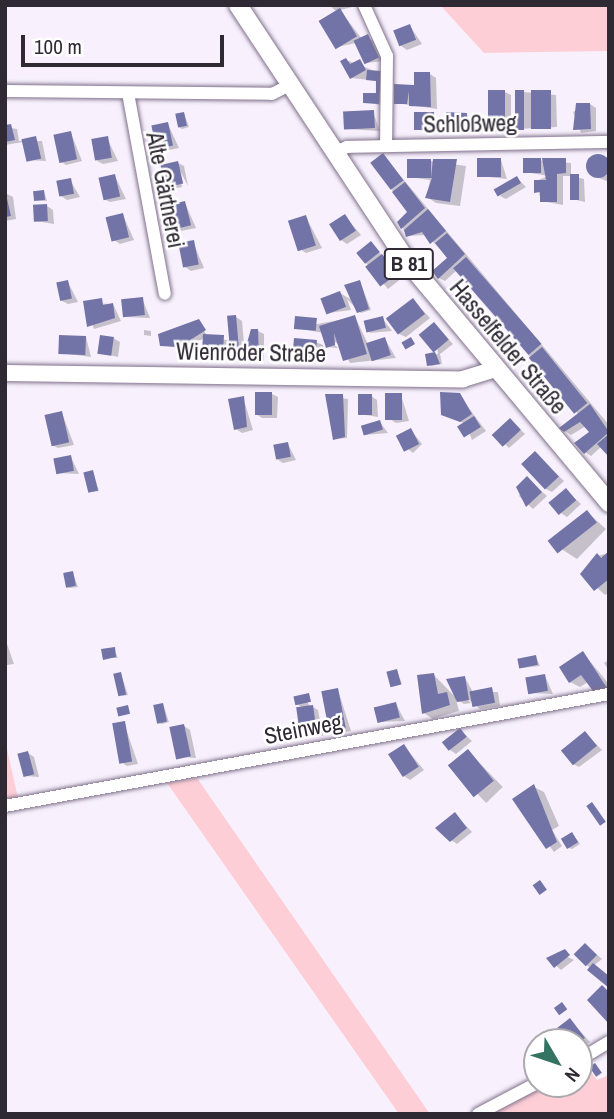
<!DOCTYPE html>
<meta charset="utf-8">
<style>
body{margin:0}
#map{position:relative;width:614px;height:1119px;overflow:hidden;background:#f8f1fd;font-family:"Archivo Narrow",sans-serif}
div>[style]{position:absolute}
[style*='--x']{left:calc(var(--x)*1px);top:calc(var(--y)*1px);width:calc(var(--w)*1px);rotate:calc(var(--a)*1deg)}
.green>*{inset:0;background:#feced6}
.shadow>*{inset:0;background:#0003;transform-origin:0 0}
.building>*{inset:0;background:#7273a7;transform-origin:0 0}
.round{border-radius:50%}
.roads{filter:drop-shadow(0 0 2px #7f708a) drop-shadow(0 0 2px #7f708a)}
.street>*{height:12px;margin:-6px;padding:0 6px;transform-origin:6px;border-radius:6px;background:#fff}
.secondary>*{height:16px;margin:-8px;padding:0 8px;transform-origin:8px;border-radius:8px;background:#fff}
.primary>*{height:18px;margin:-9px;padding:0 9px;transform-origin:9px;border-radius:9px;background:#fff}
span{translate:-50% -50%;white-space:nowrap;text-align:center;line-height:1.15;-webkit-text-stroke:5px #fff;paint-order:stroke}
.shield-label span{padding:2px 5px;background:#fff;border:2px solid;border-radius:5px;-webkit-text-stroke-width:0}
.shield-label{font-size:21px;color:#2f2934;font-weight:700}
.street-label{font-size:23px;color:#2f2934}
.frame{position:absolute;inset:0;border:7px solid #2f2934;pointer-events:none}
.north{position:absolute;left:523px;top:1028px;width:70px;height:70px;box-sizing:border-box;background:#fff;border:2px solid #aca9ae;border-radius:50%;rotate:129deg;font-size:19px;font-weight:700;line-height:28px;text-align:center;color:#2f2934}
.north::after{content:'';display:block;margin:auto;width:24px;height:32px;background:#347361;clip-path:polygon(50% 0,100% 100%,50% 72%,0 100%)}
.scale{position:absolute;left:21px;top:35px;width:203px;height:32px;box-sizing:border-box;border:4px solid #2f2934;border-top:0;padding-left:9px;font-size:21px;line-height:24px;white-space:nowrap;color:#2f2934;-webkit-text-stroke:5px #fff;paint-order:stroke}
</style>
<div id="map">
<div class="green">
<i style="clip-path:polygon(440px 5px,609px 5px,609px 51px,484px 53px)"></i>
<i style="clip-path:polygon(5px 740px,18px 798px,5px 801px)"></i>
<i style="clip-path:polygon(197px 778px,430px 1114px,399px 1114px,167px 783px)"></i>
<i style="clip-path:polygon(585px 1064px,597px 1080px,609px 1075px,609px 1114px,492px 1114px,548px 1084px,579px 1084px,579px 1067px)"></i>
</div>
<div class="shadow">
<i style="clip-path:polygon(329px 5px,361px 5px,340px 10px,362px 39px,374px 40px,384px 61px,366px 63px,356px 43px,337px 47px,337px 12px)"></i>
<i style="clip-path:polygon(410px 26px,422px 44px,407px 50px,401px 46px)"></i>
<i style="clip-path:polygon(346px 60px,383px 74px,381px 105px,365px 102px,377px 95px,378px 81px,351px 78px)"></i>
<i style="clip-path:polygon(430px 74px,436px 78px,437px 109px,395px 103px,396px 86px,415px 87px)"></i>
<i style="clip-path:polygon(505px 92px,511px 95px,511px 132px,495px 132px,489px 129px)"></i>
<i style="clip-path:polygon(524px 92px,556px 95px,557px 127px,517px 129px)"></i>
<i style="clip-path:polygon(590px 104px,596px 108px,596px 131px,581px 133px,573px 112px)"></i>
<i style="clip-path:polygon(373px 112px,380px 131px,346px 129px)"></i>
<i style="clip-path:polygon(184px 113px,189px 127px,182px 129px,179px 127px)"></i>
<i style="clip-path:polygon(434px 114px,440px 133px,415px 129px)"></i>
<i style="clip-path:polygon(467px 114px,472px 133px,447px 129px)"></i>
<i style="clip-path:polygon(168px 124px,179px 148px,164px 151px,158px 147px)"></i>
<i style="clip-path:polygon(5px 127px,17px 129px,19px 141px,42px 141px,46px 161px,27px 160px,23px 142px,5px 145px)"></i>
<i style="clip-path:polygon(71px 133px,82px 161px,66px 165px,60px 161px)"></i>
<i style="clip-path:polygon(107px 138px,118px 161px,103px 164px,97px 161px)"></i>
<i style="clip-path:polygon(383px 155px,609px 425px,609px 455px,601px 447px,591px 456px,585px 452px,591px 433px,586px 426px,571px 435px,565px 431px,579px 415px,457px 270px,445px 281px,439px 278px,449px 258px,426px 235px,407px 236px,402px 227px,410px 212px,391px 189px)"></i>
<i style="clip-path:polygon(608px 157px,609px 182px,589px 174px,588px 158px)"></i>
<i style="clip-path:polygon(524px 159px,571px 163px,571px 176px,584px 179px,585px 202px,572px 199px,572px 176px,563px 176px,563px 205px,541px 201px,536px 181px,548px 176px,525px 172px)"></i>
<i style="clip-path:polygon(501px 160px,507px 179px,479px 176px)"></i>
<i style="clip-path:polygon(431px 161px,466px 166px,460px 206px,436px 203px,427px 197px,430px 180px,409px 177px)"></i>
<i style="clip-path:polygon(178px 163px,184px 166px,188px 186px,177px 165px,182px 187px,172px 189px,166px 186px)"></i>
<i style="clip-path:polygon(115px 176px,126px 199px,110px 202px,104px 199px)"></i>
<i style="clip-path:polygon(517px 178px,526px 187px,506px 199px,500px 196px)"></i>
<i style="clip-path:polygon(70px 180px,80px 197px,67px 200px,61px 196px)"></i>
<i style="clip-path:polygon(44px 191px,47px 201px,35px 200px)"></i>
<i style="clip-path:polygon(5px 193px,13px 197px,16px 219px,5px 221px)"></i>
<i style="clip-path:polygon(185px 203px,196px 228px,181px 231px,175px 228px)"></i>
<i style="clip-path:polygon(47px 206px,53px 210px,54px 224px,36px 221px)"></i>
<i style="clip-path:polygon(123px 215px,134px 240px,120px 244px,114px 240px)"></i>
<i style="clip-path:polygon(345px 216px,361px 235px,347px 244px,341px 240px)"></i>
<i style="clip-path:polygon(306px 217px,322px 248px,306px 253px,300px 249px)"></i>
<i style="clip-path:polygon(193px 242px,204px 268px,191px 271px,185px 267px)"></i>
<i style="clip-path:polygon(371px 243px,402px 278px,388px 289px,366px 263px)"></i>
<i style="clip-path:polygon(68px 282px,78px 302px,68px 304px,62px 301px)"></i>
<i style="clip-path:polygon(360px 282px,371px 310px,361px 313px,347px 299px,351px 310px,328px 313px,340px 293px,350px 299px,346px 286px)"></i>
<i style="clip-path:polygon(142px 298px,150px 318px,126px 317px)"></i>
<i style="clip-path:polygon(413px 300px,430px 318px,406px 337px,399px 334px)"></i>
<i style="clip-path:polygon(85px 303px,113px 304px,121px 321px,94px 329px)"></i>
<i style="clip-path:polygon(236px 317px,242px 321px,245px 355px,258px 331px,264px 334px,264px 361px,245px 356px,238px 362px,231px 349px,229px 357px,210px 357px,204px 353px,204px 338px,186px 349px,161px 345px,199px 321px,207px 336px,231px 341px)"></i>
<i style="clip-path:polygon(355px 317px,368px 344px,385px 339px,396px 358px,350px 363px,340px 345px,329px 339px,338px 348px,327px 347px,323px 333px,296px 328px)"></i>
<i style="clip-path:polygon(382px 318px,392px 331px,369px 333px)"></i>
<i style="clip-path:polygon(434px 324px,453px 344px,440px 354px,442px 364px,431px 366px,427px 355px,438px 354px)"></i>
<i style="clip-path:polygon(144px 330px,151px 331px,151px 336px,144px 335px)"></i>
<i style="clip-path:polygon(86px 337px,91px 357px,61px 353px)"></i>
<i style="clip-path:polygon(113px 338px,120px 342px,118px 357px,100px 353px)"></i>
<i style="clip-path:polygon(316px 342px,323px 345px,321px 360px,295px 355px)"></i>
<i style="clip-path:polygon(272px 394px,278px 397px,277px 418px,262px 418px,256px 414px)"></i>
<i style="clip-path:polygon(401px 395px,409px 421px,396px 423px,390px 419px)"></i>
<i style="clip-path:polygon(459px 395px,486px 431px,472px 440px,466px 424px,442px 414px)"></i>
<i style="clip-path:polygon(327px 396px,348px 399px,347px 438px,334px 439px)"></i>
<i style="clip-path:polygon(371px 396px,377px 400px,378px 417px,360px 414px)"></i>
<i style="clip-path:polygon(243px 397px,253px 430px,242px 433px,236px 429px)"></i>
<i style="clip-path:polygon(62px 413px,74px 445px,58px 448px,52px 445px)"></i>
<i style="clip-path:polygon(510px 420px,525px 434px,509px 448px,494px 434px)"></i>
<i style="clip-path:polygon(380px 422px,388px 433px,365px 435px)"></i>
<i style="clip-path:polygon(411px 430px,422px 444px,413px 453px,408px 449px)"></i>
<i style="clip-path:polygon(288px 444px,296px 460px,283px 463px,277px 459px)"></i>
<i style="clip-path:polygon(535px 453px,564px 481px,552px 492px,546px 489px)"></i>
<i style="clip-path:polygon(71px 457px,79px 474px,57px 473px)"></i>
<i style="clip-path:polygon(93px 472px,99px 491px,92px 492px,89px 491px)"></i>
<i style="clip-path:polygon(527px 479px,547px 496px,533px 509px,519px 496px)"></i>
<i style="clip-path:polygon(566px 490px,581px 504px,567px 517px,561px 513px)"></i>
<i style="clip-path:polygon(587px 512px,606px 529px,577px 559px,552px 543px)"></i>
<i style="clip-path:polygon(609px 553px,609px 592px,605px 595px,582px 574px,597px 556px)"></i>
<i style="clip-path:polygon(73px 573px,78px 587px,70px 588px,68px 587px)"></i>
<i style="clip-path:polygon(6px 641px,14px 664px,7px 665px,5px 664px)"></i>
<i style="clip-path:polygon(114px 649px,118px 658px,104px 658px)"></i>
<i style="clip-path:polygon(583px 653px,609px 684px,609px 694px,588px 682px,580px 687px,570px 682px)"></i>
<i style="clip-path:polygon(536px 657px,540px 666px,521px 668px)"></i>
<i style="clip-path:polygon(609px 660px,609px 671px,604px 663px)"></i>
<i style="clip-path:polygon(397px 671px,402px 684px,394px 686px,391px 685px)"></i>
<i style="clip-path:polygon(121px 674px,128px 695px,122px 696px,120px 694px)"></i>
<i style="clip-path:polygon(434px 675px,458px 700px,465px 678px,473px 692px,498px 692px,500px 706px,480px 709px,462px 694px,471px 703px,464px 704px,456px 699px,459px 711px,433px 719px,424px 713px)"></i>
<i style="clip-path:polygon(545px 676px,553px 694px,529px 693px)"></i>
<i style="clip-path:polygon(338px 690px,351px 731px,336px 734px,330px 730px)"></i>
<i style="clip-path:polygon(308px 695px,308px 704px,318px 710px,323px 736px,303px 734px,303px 708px,297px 704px)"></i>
<i style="clip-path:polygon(163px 704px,169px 722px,162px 724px,159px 723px)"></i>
<i style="clip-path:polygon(396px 704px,405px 721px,379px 722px)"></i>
<i style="clip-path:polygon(124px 723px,138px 764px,127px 766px,121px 762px)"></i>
<i style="clip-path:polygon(184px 726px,190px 730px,196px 758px,183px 757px)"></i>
<i style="clip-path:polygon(460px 730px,472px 741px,456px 754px,450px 750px)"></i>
<i style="clip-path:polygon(585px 733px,602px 750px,579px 767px,573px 764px)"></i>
<i style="clip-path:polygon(404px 746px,424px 770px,410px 780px,404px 776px)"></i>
<i style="left:468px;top:751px;width:50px;height:23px;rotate:46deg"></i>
<i style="clip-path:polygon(28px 753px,34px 757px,39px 777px,24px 776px)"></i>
<i style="clip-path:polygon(534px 787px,544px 792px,559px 826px,552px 830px,562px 846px,554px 852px,515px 800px)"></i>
<i style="clip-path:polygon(455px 814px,472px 832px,457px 844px,451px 840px)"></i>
<i style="clip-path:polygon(574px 836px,580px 844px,572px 849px,569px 848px)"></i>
<i style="clip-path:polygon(586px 945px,602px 959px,591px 968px,586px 965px)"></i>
<i style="clip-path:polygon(558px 952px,574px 960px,561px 970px,549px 959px)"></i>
<i style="clip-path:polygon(570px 1020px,590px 1042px,579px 1050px,579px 1042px,570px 1042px)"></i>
</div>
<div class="building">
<i style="left:340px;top:8px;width:33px;height:25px;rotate:59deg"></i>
<i style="left:410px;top:24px;width:17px;height:18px;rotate:69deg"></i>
<i style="left:368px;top:34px;width:26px;height:16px;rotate:65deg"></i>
<i style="clip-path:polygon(346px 58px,350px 64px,360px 59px,366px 70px,350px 79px,340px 61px)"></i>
<i style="clip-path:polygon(367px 70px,381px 71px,379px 104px,363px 103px,363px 93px,376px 93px,376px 81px,366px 80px)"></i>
<i style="clip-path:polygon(414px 72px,430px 72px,431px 107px,409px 106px,409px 91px,407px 104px,394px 104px,394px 84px,414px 85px)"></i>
<i style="left:488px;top:90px;width:17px;height:40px"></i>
<i style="left:515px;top:90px;width:9px;height:40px"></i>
<i style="left:551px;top:90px;width:39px;height:20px;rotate:90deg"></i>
<i style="clip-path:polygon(576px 103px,590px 103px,591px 129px,573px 130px)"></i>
<i style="left:374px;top:110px;width:18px;height:31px;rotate:87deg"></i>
<i style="left:184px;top:112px;width:14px;height:9px;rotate:78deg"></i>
<i style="left:414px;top:112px;width:20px;height:18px"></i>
<i style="left:446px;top:112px;width:21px;height:18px;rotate:3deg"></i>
<i style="left:168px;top:122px;width:24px;height:17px;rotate:78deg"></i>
<i style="clip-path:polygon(11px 124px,15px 140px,5px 142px,5px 125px)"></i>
<i style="left:71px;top:131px;width:29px;height:18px;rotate:78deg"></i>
<i style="left:36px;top:136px;width:23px;height:15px;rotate:77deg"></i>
<i style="left:108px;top:136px;width:22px;height:17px;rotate:80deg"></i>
<i style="left:383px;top:153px;width:34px;height:16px;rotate:53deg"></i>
<i class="round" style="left:586px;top:154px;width:24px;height:24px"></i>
<i style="left:477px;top:158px;width:24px;height:19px"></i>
<i style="left:523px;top:158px;width:18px;height:15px"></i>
<i style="clip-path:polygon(542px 158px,566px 158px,566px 173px,557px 174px,557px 202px,540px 202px,540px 192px,534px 193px,534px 180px,546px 180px)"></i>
<i style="clip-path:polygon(407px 159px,431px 159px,431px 178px,433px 159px,457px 159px,450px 202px,425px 198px,432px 178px,407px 178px)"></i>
<i style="left:178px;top:161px;width:23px;height:18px;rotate:77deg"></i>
<i style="left:115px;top:174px;width:23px;height:17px;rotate:77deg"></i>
<i style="left:570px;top:174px;width:9px;height:26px"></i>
<i style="left:517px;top:176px;width:8px;height:27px;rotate:60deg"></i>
<i style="left:71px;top:178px;width:16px;height:15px;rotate:79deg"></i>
<i style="clip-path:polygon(405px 182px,425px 208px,401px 229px,397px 222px,407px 212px,392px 192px)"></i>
<i style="clip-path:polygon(5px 190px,11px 216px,5px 217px)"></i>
<i style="left:44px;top:190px;width:10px;height:11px;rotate:84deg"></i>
<i style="left:185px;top:201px;width:25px;height:17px;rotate:76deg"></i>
<i style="left:47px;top:204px;width:17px;height:14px;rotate:87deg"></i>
<i style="clip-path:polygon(428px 209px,446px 231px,430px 244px,422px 232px,406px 237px,404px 230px)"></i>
<i style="left:123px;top:213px;width:25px;height:18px;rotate:76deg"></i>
<i style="left:345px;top:214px;width:20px;height:19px;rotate:57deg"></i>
<i style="left:306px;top:215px;width:32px;height:19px;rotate:72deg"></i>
<i style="clip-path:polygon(447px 233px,465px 254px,438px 279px,432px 271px,447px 258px,435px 243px)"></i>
<i style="left:194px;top:240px;width:25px;height:16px;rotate:79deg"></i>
<i style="left:371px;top:241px;width:14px;height:19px;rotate:51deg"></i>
<i style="left:382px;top:254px;width:25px;height:21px;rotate:53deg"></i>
<i style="left:466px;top:257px;width:115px;height:17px;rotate:49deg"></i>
<i style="left:68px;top:280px;width:19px;height:12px;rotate:78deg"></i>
<i style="clip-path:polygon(360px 280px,369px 309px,357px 313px,344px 285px)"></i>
<i style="left:340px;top:291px;width:17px;height:21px;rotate:69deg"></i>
<i style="left:143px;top:297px;width:18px;height:22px;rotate:84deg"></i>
<i style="clip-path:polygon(102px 298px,103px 305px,113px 303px,115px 318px,87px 327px,83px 301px)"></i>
<i style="left:413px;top:298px;width:20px;height:34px;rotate:53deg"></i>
<i style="left:236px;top:315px;width:44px;height:9px;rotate:85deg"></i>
<i style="clip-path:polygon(355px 315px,367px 354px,343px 361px,334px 333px,335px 345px,326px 348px,319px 326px)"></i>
<i style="left:295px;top:316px;width:22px;height:13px;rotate:5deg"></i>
<i style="left:383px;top:316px;width:12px;height:20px;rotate:76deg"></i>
<i style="clip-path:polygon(199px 319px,206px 330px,179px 347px,160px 346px,158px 334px)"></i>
<i style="left:434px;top:322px;width:23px;height:20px;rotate:50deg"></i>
<i style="clip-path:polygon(251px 329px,258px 329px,259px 359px,243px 357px)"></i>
<i style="left:203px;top:334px;width:21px;height:20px;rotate:3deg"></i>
<i style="left:59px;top:335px;width:27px;height:19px;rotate:2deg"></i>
<i style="left:100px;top:335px;width:14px;height:19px;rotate:8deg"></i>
<i style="left:385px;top:337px;width:19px;height:20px;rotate:72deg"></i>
<i style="left:411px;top:337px;width:8px;height:11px;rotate:60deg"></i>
<i style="left:294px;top:338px;width:23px;height:18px;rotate:5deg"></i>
<i style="left:542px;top:347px;width:72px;height:17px;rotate:51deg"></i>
<i style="clip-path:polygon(435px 352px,440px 364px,427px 366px,425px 354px)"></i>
<i style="left:255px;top:392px;width:17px;height:23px"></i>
<i style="clip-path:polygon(440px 392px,460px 393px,472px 414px,460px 422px,441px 415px)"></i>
<i style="left:385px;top:393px;width:17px;height:27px"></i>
<i style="clip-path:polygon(325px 394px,343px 394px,345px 437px,333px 440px)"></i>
<i style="left:372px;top:394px;width:21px;height:14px;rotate:90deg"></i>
<i style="clip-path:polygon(244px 396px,247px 427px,234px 430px,228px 399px)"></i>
<i style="clip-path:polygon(590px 404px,609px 432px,584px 454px,574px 443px,589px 432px,580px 422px,564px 432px,559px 428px)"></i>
<i style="left:62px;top:411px;width:32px;height:18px;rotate:77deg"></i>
<i style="left:474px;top:416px;width:13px;height:20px;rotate:58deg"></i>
<i style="left:510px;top:418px;width:16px;height:25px;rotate:47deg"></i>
<i style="left:380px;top:420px;width:10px;height:20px;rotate:73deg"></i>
<i style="left:411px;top:428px;width:18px;height:17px;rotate:63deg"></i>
<i style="clip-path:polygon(609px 434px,609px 457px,597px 444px)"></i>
<i style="left:288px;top:442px;width:15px;height:15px;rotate:79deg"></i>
<i style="left:535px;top:451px;width:35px;height:19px;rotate:47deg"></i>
<i style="left:71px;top:455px;width:16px;height:18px;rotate:79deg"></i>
<i style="left:93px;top:470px;width:21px;height:10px;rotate:76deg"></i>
<i style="clip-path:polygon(527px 476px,542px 492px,526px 507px,516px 487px)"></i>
<i style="left:566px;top:488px;width:16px;height:23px;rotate:50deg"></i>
<i style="left:587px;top:510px;width:16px;height:50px;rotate:52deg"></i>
<i style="clip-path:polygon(609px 551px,609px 579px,594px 591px,580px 574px,597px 553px,601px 558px)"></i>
<i style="left:73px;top:571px;width:15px;height:10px;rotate:79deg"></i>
<i style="clip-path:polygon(115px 647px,116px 657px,103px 660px,101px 649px)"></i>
<i style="clip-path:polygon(583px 651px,607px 688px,593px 691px,581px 675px,569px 683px,559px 667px)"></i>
<i style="left:536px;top:655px;width:10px;height:19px;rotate:79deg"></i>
<i style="left:397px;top:669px;width:16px;height:11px;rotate:75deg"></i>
<i style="left:121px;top:672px;width:23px;height:8px;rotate:77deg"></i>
<i style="clip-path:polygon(434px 673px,438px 694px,447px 692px,450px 705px,422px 714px,417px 675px)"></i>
<i style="left:545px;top:674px;width:17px;height:20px;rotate:80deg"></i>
<i style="clip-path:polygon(465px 676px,469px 700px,457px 702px,446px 679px)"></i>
<i style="left:492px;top:687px;width:16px;height:23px;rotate:79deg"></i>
<i style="left:338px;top:688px;width:41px;height:17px;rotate:79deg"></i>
<i style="left:309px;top:693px;width:9px;height:16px;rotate:77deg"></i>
<i style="left:396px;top:702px;width:16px;height:23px;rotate:76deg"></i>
<i style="left:163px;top:703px;width:19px;height:10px;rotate:78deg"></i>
<i style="left:128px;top:705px;width:9px;height:12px;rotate:77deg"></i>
<i style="left:313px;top:705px;width:28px;height:17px;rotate:82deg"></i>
<i style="left:125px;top:721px;width:41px;height:13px;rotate:80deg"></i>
<i style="left:184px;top:724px;width:33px;height:15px;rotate:78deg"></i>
<i style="left:460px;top:728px;width:11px;height:23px;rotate:52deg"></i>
<i style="left:585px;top:731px;width:19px;height:31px;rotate:51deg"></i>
<i style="left:404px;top:744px;width:27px;height:19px;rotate:57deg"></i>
<i style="left:468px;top:749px;width:41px;height:26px;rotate:51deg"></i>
<i style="left:28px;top:751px;width:24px;height:11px;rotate:75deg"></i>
<i style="clip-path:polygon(534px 784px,557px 842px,546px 849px,512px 799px)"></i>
<i style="left:592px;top:802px;width:24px;height:7px;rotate:55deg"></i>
<i style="clip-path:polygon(455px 812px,467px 828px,450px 842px,435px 828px)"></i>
<i style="left:572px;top:832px;width:12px;height:13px;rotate:59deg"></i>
<i style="left:540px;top:880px;width:12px;height:9px;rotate:55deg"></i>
<i style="left:585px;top:943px;width:17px;height:16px;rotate:45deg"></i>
<i style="clip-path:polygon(565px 949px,570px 955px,554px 968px,546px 958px)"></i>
<i style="clip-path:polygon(593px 963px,609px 976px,609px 988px,587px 970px)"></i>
<i style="clip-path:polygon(602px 985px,609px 992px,609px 1024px,587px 1000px)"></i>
<i style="left:562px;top:1002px;width:9px;height:10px;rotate:54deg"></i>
<i style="clip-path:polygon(570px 1018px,585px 1038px,579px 1042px,568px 1042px,557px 1028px)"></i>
<i style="left:595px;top:1063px;width:12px;height:7px;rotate:55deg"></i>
</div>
<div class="roads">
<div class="street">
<i style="--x:364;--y:5;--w:56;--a:65.7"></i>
<i style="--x:387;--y:56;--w:90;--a:90.6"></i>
<i style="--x:5;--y:91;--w:267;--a:0.6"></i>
<i style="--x:272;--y:94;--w:20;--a:-27"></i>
<i style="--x:128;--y:93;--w:204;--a:79.6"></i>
<i style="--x:333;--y:153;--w:15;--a:-23"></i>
<i style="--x:347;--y:147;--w:262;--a:-1.1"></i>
<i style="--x:5;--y:806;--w:614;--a:-10.51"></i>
<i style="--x:579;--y:1060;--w:35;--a:-31"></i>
<i style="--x:478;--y:1114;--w:67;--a:-27.7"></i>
</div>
<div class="secondary">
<i style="--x:5;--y:373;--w:458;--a:0.8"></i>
<i style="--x:463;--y:379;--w:31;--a:-17"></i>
</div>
<div class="primary">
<i style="--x:238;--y:5;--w:305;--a:56.6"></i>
<i style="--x:406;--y:260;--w:317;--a:50.1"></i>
</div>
</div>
<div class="shield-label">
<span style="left:409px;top:264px">B 81</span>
</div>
<div class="street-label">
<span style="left:470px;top:124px;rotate:-1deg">Schloßweg</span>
<span style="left:165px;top:190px;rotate:79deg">Alte Gärtnerei</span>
<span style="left:508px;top:347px;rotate:50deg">Hasselfelder Straße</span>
<span style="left:251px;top:353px;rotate:1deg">Wienröder Straße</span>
<span style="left:303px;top:729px;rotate:-11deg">Steinweg</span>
</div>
<div class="frame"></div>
<div class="north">N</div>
<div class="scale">100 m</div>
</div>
